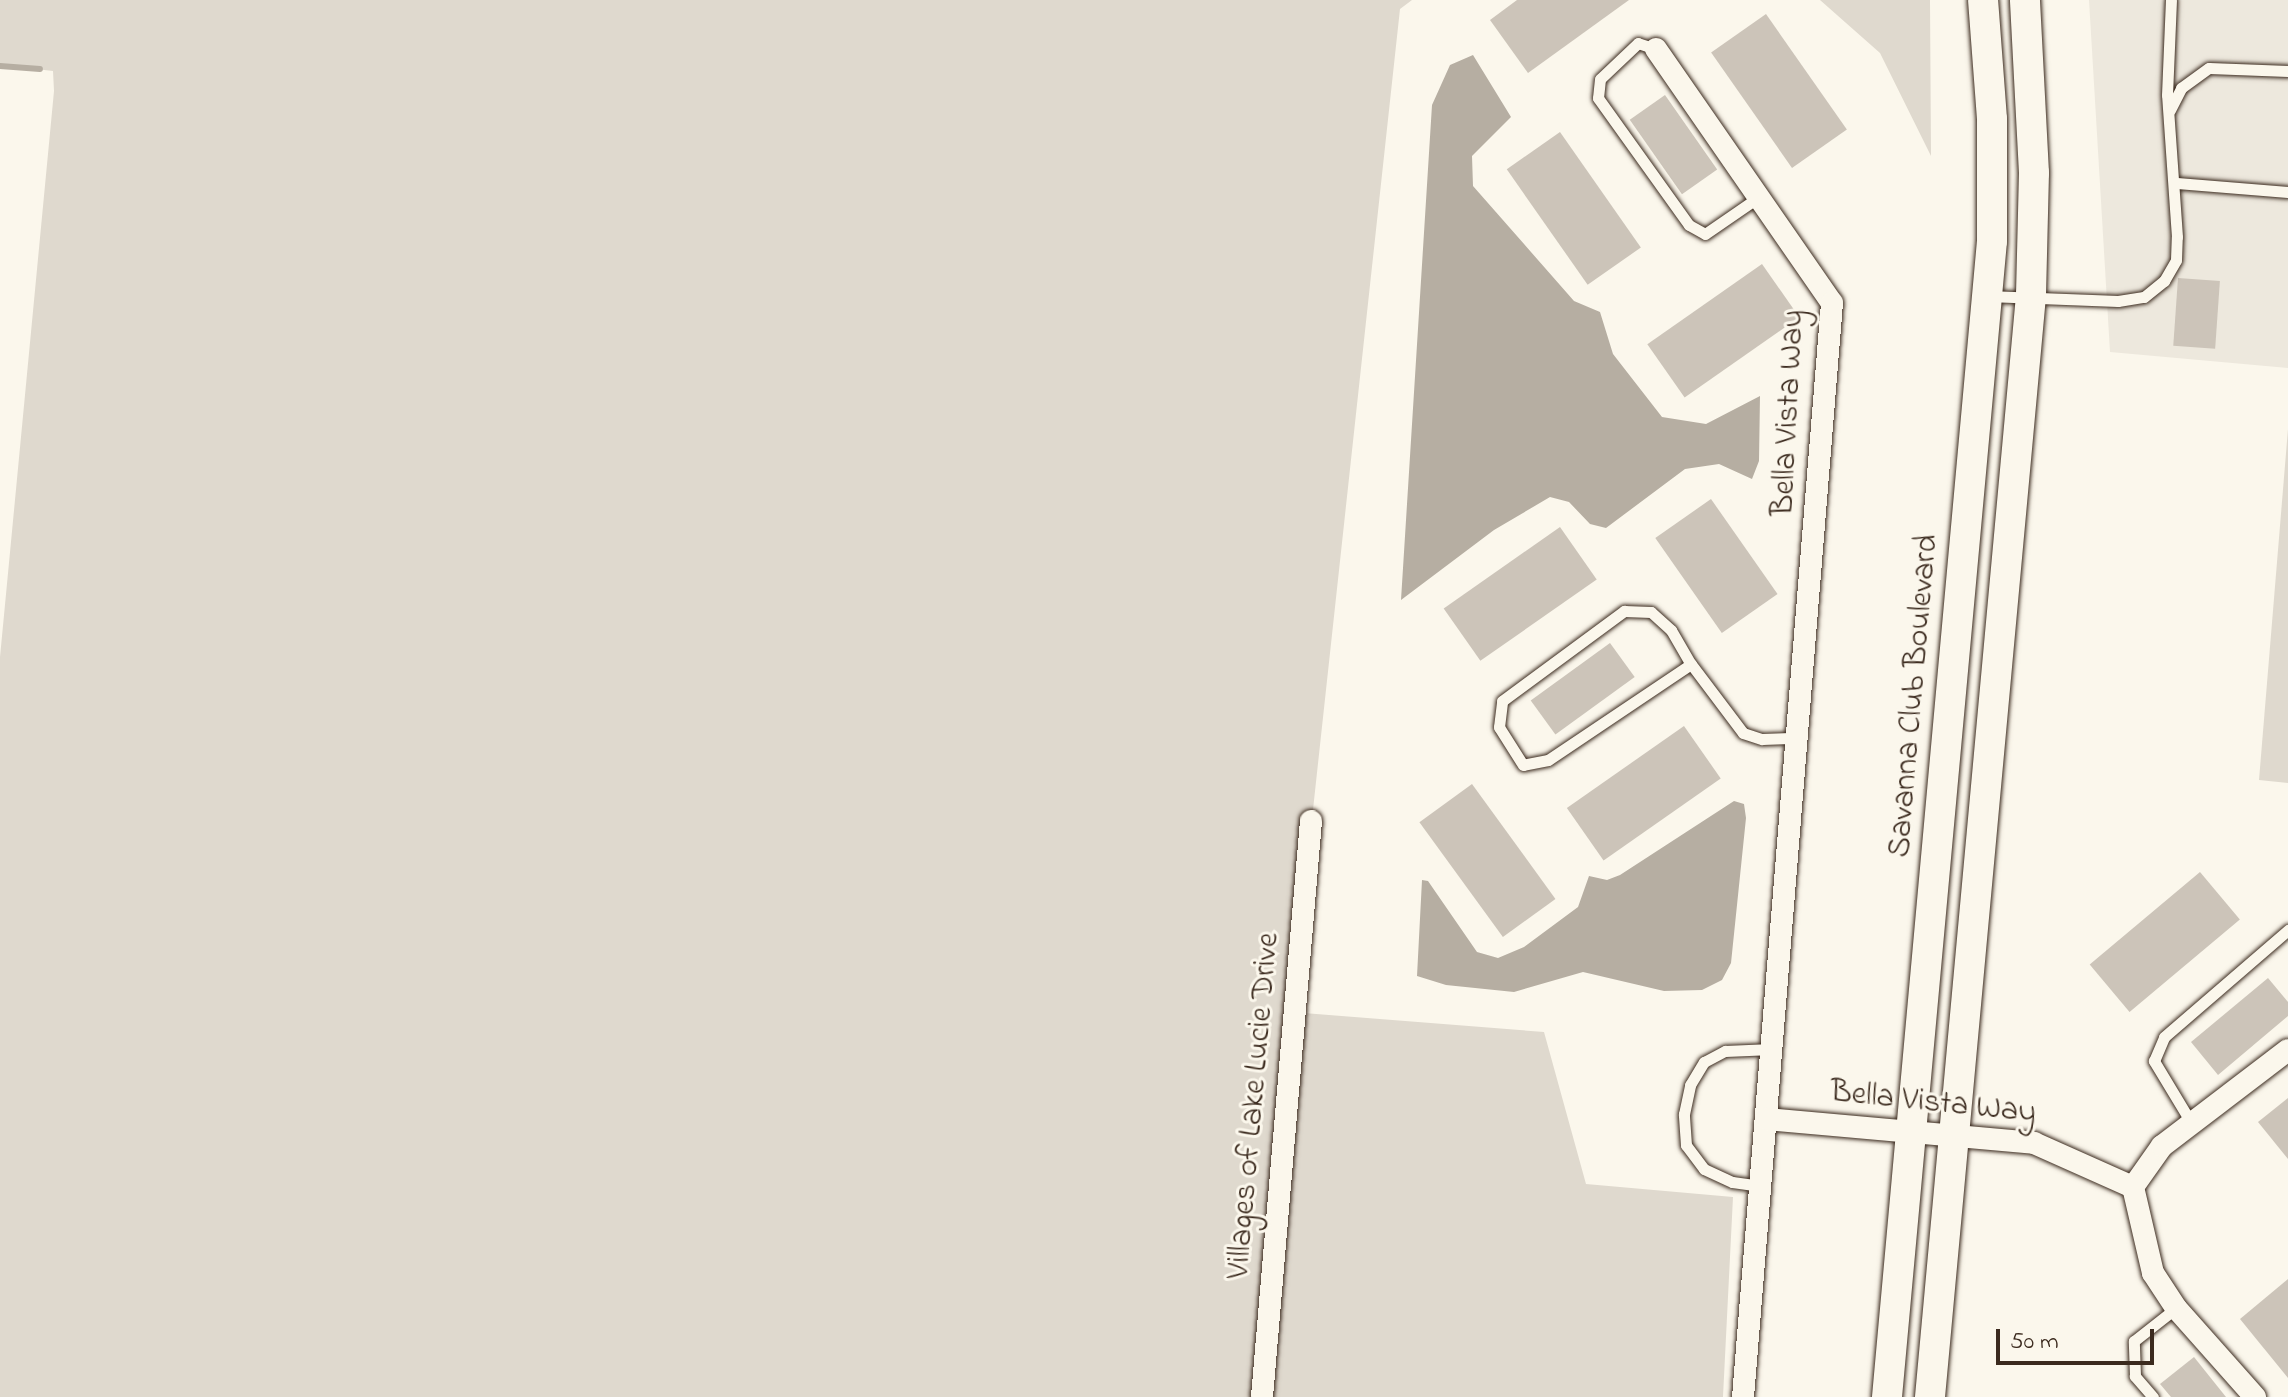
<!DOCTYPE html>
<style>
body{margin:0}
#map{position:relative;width:2288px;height:1397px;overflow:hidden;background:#fbf7ec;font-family:"Indie Flower",sans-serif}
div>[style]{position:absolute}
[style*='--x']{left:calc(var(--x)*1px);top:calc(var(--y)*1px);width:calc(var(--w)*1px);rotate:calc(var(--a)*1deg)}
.built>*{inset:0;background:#ede8dd}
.green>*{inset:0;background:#dfd9ce}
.water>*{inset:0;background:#b6aea2}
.stream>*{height:6px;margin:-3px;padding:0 3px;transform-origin:3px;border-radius:3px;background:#b6aea2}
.building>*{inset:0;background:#ccc4b9;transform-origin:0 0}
.roads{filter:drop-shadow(0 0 2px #3b2a1e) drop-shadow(0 0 2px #3b2a1e)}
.lane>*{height:11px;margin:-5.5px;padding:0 5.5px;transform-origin:5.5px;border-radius:5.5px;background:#fbf7ec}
.street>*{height:22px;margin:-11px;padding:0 11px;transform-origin:11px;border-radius:11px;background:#fbf7ec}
.secondary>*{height:30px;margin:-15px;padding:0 15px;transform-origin:15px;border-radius:15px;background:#fbf7ec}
span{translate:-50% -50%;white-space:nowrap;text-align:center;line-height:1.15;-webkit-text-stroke:6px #fbf7ec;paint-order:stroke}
.street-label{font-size:32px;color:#3b2a1e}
.scale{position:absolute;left:1996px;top:1329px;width:158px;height:36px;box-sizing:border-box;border:4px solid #3b2a1e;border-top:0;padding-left:10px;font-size:24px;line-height:28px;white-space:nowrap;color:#3b2a1e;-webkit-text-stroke:6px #fbf7ec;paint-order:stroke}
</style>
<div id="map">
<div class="built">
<i style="clip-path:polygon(2089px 0,2288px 0,2288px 368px,2110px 352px)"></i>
</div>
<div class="green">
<i style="clip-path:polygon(0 0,1412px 0,1400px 9px,1291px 1012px,1544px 1032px,1586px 1184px,1733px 1197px,1723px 1397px,0 1397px,0 657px,54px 91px,53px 71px,0 65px)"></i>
<i style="clip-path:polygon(1820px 0,1930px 0,1931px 156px,1880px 53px)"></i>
<i style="clip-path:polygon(2288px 429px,2288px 783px,2259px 780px)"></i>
</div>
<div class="water">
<i style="clip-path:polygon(1473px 55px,1511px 117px,1472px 156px,1473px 186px,1574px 301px,1600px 312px,1613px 354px,1662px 417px,1706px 424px,1760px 396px,1759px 461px,1752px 479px,1719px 464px,1685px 469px,1606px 528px,1590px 524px,1569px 502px,1550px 497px,1494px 530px,1401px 600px,1432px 105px,1450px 65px)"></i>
<i style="clip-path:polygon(1734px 801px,1744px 804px,1746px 818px,1731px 963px,1722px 980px,1702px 990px,1664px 991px,1583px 972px,1514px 992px,1446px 985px,1417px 976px,1422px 880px,1428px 881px,1477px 952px,1498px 958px,1524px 947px,1578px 907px,1589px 876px,1607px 880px,1620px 875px)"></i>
</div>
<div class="stream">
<i style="--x:0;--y:66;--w:40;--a:4.3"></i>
</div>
<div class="building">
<i style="clip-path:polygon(1517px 0,1629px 0,1528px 73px,1490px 20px)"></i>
<i style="left:1766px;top:14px;width:141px;height:67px;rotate:55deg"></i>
<i style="left:1665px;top:95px;width:91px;height:43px;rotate:55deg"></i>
<i style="left:1560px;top:132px;width:141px;height:65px;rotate:55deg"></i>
<i style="left:1762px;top:264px;width:65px;height:140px;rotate:55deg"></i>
<i style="left:2178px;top:278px;width:42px;height:68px;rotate:4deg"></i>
<i style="left:1711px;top:499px;width:116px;height:68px;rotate:55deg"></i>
<i style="left:1560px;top:527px;width:64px;height:142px;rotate:55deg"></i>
<i style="left:1610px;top:643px;width:42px;height:98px;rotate:54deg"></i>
<i style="left:1684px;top:726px;width:64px;height:143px;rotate:55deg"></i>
<i style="left:1472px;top:784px;width:142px;height:65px;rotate:54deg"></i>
<i style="left:2200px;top:872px;width:62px;height:144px;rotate:50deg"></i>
<i style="clip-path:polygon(2268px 978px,2288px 1002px,2288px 1016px,2218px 1075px,2191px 1042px)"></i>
<i style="clip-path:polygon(2288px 1098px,2288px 1159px,2258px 1122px)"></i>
<i style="clip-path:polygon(2288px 1279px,2288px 1378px,2240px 1319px)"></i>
<i style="clip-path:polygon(2194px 1357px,2226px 1397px,2171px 1397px,2160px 1384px)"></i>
</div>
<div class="roads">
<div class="lane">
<i style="--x:1656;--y:49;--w:19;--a:-162"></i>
<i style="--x:1638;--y:43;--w:52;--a:136.5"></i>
<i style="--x:1600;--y:79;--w:19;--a:96"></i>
<i style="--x:1598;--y:98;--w:156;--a:54.4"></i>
<i style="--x:1689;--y:225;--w:18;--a:29"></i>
<i style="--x:1705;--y:234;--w:67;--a:-34.6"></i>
<i style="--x:2170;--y:110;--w:25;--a:-63"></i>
<i style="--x:2181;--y:88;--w:34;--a:-36"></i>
<i style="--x:2209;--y:68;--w:79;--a:2.2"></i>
<i style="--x:2177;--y:183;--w:111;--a:4.6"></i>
<i style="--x:1987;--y:296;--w:131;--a:2.2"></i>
<i style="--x:2118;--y:301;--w:26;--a:-9"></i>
<i style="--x:2144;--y:297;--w:26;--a:-39"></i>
<i style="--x:2164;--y:281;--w:24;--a:-60"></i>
<i style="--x:2176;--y:260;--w:23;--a:-88"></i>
<i style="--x:2177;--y:237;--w:142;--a:-94"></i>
<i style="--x:2167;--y:95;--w:95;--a:-87.6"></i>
<i style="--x:1624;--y:611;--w:27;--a:2"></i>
<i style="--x:1651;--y:612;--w:27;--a:42"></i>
<i style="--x:1671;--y:630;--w:39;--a:60"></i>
<i style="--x:1691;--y:664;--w:172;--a:146.1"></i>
<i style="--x:1548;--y:760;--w:25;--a:169"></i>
<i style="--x:1523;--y:765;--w:45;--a:-122.3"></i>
<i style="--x:1499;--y:727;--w:26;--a:-83"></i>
<i style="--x:1502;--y:701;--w:152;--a:-36.4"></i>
<i style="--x:1691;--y:664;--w:86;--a:53"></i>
<i style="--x:1743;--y:733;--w:20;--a:18"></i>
<i style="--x:1762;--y:739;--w:35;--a:-2"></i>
<i style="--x:2192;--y:1124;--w:74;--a:-121.1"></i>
<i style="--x:2154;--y:1061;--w:26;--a:-67"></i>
<i style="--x:2164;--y:1037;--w:164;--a:-40.8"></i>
<i style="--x:1761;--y:1186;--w:29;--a:-172"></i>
<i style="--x:1732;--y:1182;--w:31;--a:-155"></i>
<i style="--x:1704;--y:1169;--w:30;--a:-127"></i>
<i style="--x:1686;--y:1145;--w:31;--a:-94"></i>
<i style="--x:1684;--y:1114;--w:30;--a:-78"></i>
<i style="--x:1690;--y:1085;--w:27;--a:-59"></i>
<i style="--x:1704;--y:1062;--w:24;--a:-28"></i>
<i style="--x:1725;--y:1051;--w:47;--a:-2.4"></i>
<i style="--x:2153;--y:1397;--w:28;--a:-131"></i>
<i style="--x:2135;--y:1376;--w:35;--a:-92"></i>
<i style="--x:2134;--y:1341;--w:53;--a:-38.2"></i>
</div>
<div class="street">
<i style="--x:1656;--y:49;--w:309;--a:55.3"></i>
<i style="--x:1832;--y:303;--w:1098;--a:94.65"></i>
<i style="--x:1766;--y:1119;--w:269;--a:5.1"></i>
<i style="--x:2034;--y:1143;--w:108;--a:24"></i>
<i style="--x:1262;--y:1397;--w:578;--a:-85.14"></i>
<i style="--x:2255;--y:1397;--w:119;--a:-131.6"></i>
<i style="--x:2176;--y:1308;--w:42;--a:-123.3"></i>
<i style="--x:2153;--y:1273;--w:88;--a:-103.1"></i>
<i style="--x:2133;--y:1187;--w:50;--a:-54.7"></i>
<i style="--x:2162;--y:1146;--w:158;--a:-37.3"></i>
</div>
<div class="secondary">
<i style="--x:1887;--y:1397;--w:1161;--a:-84.81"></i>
<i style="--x:1992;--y:241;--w:122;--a:-90"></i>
<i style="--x:1992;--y:119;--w:119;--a:-94.3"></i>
<i style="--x:1930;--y:1397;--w:1107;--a:-84.76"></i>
<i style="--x:2031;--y:295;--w:122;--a:-88.6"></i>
<i style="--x:2034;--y:173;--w:173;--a:-93"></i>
</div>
</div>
<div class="street-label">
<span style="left:1790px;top:413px;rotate:-87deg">Bella Vista Way</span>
<span style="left:1915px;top:696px;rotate:-85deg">Savanna Club Boulevard</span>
<span style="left:1933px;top:1104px;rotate:6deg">Bella Vista Way</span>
<span style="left:1255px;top:1106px;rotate:-85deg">Villages of Lake Lucie Drive</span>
</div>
<div class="scale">50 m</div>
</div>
